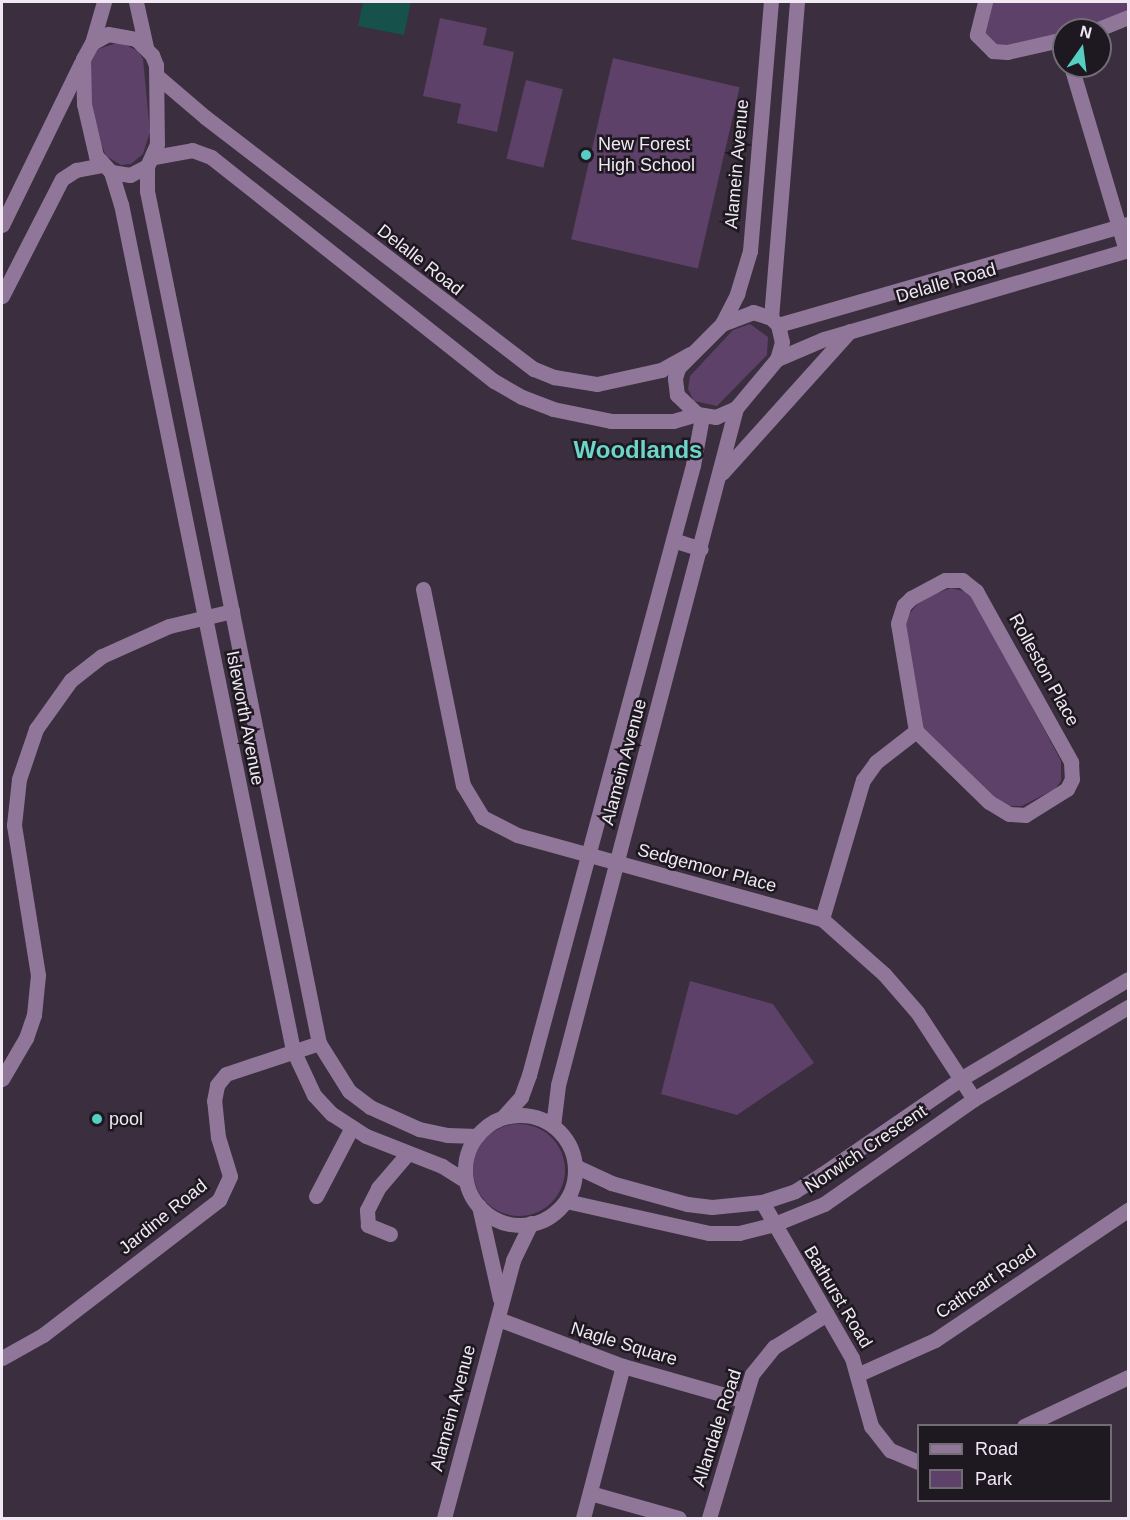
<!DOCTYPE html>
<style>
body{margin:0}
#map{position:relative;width:1130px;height:1520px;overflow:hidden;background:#3a2e3f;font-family:Helvetica,sans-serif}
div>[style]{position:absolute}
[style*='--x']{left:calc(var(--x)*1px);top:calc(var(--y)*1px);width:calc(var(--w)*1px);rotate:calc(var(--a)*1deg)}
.green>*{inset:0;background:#5d4168;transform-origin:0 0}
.round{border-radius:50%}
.water>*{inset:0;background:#17514c}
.minor>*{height:15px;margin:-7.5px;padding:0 7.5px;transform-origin:7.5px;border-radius:7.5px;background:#90779a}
.minor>.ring{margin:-7.5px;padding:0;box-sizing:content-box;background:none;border:15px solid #90779a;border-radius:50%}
.dots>*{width:16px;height:16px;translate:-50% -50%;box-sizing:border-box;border:3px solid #1e1920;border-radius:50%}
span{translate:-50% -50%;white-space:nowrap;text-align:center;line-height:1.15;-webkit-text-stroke:5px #1e1920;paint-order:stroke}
.poi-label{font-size:18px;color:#f0e8f3}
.left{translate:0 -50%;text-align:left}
.street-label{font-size:18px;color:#f0e8f3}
.district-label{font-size:24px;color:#6cd6cb;font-weight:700}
.frame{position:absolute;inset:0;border:3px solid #f0e8f3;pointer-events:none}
.legend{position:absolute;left:917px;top:1424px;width:195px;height:78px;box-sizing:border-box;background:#1e1920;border:2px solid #726c74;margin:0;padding:8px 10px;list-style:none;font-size:18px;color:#f0e8f3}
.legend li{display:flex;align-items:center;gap:12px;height:30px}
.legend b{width:30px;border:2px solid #726c74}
.north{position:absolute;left:1052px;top:18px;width:60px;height:60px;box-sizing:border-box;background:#1e1920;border:2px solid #726c74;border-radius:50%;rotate:14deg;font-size:16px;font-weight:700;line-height:24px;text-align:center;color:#f0e8f3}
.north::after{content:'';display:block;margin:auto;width:21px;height:27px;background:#56cec3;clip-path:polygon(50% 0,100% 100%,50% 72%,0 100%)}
</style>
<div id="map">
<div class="green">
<i style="clip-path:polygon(992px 2px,1128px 2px,1128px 11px,1112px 21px,1001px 48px,984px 38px)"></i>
<i style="clip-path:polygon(440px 18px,487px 28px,483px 45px,514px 52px,497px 132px,457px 123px,461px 104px,423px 96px)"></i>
<i style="clip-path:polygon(120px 42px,138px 51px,143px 59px,150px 132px,143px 154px,131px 164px,121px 165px,106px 156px,98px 136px,91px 102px,90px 61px,98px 49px)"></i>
<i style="left:613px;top:58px;width:130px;height:186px;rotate:13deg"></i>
<i style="left:526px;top:80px;width:38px;height:81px;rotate:14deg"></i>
<i style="clip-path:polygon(750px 324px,768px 337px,767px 355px,717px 406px,694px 401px,688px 389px,690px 376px,733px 330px)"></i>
<i style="clip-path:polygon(951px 588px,967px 592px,975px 600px,1061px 761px,1061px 781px,1055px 789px,1022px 806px,1002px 806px,923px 731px,904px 621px,921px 599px)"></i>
<i style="clip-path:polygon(690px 981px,773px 1004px,814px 1063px,737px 1115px,661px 1094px)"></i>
<i class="round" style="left:473px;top:1124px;width:92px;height:92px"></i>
</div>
<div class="water">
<i style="clip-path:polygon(363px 2px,411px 2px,404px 35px,358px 26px)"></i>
</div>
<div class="minor">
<i style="--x:136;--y:2;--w:46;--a:77.5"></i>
<i style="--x:985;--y:2;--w:34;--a:104"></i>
<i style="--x:977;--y:35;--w:23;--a:45"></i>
<i style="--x:993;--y:51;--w:14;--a:4"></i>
<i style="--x:1007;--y:52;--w:58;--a:-12.8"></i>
<i style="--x:1096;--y:30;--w:35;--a:-22"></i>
<i style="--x:108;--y:34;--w:28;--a:10"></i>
<i style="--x:136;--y:39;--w:23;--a:45"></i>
<i style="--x:152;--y:55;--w:11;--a:68"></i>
<i style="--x:156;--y:65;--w:79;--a:89.3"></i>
<i style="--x:157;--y:144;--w:24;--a:114"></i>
<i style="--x:147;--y:166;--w:19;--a:152"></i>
<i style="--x:130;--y:175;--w:19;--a:-171"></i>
<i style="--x:111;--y:172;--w:22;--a:-133"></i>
<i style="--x:96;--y:156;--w:53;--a:-103"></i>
<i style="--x:84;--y:104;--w:45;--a:-91.3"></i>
<i style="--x:83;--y:59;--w:18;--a:-61"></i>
<i style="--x:92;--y:43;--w:18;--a:-29"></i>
<i style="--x:92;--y:43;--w:43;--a:-73.7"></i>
<i style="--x:1071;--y:66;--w:193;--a:73.4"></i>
<i style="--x:157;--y:76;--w:63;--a:40.5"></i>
<i style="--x:205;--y:117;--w:414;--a:37.5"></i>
<i style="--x:534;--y:369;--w:22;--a:22"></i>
<i style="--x:554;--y:377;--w:44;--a:9.2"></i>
<i style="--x:597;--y:384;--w:66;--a:-12.3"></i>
<i style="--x:661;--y:370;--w:33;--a:-29"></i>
<i style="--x:154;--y:157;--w:39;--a:-10"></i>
<i style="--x:192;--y:150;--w:20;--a:20"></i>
<i style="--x:211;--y:157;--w:361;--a:38.4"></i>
<i style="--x:494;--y:381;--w:32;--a:30"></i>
<i style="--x:522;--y:397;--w:33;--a:21"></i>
<i style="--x:553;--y:409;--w:59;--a:11.7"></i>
<i style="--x:611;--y:421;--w:62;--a:0"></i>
<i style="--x:673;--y:421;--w:25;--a:-16"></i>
<i style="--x:147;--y:166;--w:25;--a:90"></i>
<i style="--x:147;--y:191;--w:869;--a:78.59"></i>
<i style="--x:319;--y:1043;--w:57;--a:58"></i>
<i style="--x:349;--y:1091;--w:26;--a:37"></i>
<i style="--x:370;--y:1107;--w:54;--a:24.2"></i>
<i style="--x:419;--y:1129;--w:29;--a:12"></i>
<i style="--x:447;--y:1135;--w:30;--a:2"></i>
<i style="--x:111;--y:172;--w:34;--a:73"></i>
<i style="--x:121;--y:204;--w:863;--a:78.51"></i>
<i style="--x:293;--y:1050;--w:50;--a:65"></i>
<i style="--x:314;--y:1095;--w:26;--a:47"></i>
<i style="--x:332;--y:1114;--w:40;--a:32.9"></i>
<i style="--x:366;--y:1136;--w:82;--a:21.5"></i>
<i style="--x:442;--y:1166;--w:28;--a:32"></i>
<i style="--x:2;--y:225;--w:180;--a:-64"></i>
<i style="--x:2;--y:296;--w:131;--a:-62.9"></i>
<i style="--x:62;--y:179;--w:17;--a:-33"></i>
<i style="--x:76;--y:170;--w:26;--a:-11"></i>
<i style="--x:753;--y:312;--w:19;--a:18"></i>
<i style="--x:771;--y:318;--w:10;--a:45"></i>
<i style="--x:778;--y:325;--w:17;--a:77"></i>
<i style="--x:782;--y:342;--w:18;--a:106"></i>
<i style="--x:777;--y:359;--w:64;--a:129.9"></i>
<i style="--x:736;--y:408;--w:22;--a:156"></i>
<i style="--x:716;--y:417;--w:19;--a:-171"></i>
<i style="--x:697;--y:414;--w:28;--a:-136"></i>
<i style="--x:677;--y:395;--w:17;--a:-97"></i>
<i style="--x:675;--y:378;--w:10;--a:-73"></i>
<i style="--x:678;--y:368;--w:62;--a:-45"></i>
<i style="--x:722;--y:324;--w:33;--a:-21"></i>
<i style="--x:771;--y:318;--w:317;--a:-85.3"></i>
<i style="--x:722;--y:324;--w:34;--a:-63"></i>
<i style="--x:737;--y:294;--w:45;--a:-73.2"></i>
<i style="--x:750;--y:251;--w:250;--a:-85.2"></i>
<i style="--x:778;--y:325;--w:364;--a:-16.1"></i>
<i style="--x:777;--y:359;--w:51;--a:-23.1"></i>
<i style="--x:824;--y:339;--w:317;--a:-16.3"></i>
<i style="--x:722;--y:473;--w:191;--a:-48"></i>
<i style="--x:673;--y:540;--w:29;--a:18"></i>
<i style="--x:945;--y:580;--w:17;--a:0"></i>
<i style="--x:962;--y:580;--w:18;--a:38"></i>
<i style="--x:976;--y:591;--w:196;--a:60.9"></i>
<i style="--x:1071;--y:762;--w:17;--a:87"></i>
<i style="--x:1072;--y:779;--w:11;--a:117"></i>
<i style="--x:1067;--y:789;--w:49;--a:148.2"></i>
<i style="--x:1025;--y:815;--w:16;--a:-176"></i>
<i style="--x:1009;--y:814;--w:23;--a:-149"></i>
<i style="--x:989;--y:802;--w:102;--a:-135.8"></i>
<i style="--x:916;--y:731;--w:109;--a:-99.5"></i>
<i style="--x:898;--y:623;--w:19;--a:-72"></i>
<i style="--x:904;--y:605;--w:10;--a:-45"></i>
<i style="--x:911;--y:598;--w:38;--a:-28"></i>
<i style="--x:423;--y:589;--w:200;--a:78.5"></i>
<i style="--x:463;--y:785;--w:37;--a:59"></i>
<i style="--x:482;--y:817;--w:39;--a:27"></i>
<i style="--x:517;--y:835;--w:316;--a:15.4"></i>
<i style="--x:822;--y:919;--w:83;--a:41.6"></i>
<i style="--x:884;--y:974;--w:50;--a:49"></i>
<i style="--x:917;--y:1012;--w:104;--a:56.8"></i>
<i style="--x:822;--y:919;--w:145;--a:-73.6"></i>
<i style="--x:863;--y:780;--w:22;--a:-54"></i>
<i style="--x:876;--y:762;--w:51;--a:-37.8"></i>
<i style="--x:2;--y:1079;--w:48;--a:-59.7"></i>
<i style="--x:26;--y:1038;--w:24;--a:-71"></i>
<i style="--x:34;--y:1015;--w:40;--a:-84.3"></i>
<i style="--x:38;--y:975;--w:152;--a:-99.1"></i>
<i style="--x:14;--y:825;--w:46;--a:-83.8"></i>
<i style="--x:19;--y:779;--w:53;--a:-71.2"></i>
<i style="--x:36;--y:729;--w:60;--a:-54.5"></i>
<i style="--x:71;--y:680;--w:39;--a:-38"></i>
<i style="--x:102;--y:656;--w:73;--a:-24.1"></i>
<i style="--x:169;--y:626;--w:65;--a:-13.4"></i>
<i class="ring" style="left:465px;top:1115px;width:95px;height:95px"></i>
<i style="--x:503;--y:1117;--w:27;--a:-48"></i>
<i style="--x:521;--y:1097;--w:23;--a:-70"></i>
<i style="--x:529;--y:1075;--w:632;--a:-74.95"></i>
<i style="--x:693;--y:465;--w:49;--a:-79.4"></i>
<i style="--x:553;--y:1126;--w:41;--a:-83"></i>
<i style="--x:558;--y:1085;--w:700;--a:-75.27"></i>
<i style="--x:575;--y:1166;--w:40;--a:25"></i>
<i style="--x:611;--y:1183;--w:79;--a:15.4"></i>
<i style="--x:687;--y:1204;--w:25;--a:7"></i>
<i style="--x:712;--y:1207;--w:50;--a:-5.7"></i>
<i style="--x:762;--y:1202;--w:35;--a:-18"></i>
<i style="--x:795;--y:1191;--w:31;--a:-32"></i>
<i style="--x:821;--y:1175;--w:171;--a:-34.5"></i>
<i style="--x:962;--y:1078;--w:193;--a:-30.8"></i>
<i style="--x:316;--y:1196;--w:76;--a:-62.4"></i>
<i style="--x:566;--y:1201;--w:147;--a:12.6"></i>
<i style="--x:709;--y:1233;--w:30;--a:0"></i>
<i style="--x:739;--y:1233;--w:34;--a:-14"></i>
<i style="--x:772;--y:1225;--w:56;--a:-22"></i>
<i style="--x:824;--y:1204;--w:183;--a:-35"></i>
<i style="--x:974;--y:1099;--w:179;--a:-30.9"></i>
<i style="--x:762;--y:1202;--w:180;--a:60"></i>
<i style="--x:852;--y:1358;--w:71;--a:74.4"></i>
<i style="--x:871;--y:1426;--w:31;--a:52"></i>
<i style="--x:890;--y:1450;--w:30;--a:23"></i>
<i style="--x:479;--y:1206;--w:95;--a:77.3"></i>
<i style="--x:390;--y:1234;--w:24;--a:-158"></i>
<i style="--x:368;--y:1225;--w:15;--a:-94"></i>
<i style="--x:367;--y:1210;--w:25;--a:-63"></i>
<i style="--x:378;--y:1188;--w:46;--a:-49.4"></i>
<i style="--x:498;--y:1319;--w:134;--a:20.6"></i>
<i style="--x:623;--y:1366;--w:124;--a:15.9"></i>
<i style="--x:2;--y:1358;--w:47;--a:-29.3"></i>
<i style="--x:43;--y:1335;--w:222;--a:-37.5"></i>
<i style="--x:219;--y:1200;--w:26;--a:-65"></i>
<i style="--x:230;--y:1176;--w:41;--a:-107.1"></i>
<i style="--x:218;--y:1137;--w:36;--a:-96"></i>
<i style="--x:214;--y:1101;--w:16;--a:-79"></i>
<i style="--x:217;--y:1085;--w:14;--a:-51"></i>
<i style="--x:226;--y:1074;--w:98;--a:-18.4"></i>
<i style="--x:859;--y:1374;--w:83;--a:-24.1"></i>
<i style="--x:935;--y:1340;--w:233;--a:-34"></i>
<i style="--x:1024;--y:1426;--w:115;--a:-25.2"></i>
<i style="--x:590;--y:1493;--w:92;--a:15.7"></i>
<i style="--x:444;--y:1518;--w:267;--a:-75"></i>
<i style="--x:513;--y:1260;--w:41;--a:-64.1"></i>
<i style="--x:583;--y:1518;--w:157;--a:-75.3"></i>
<i style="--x:709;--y:1518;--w:150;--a:-73.4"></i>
<i style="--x:752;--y:1374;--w:35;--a:-51"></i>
<i style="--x:774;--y:1347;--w:62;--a:-31.9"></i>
</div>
<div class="dots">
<i style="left:586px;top:155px;background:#56cec3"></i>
<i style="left:97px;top:1119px;background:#56cec3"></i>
</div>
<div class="poi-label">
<span class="left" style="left:598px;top:155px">New Forest<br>High School</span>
<span class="left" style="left:109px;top:1119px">pool</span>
</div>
<div class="street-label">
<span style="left:737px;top:164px;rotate:-85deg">Alamein Avenue</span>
<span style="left:420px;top:260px;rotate:38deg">Delalle Road</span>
<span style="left:946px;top:283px;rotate:-16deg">Delalle Road</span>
<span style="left:1044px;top:670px;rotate:61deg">Rolleston Place</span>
<span style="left:245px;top:718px;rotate:79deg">Isleworth Avenue</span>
<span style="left:624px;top:762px;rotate:-75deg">Alamein Avenue</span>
<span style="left:707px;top:868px;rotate:15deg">Sedgemoor Place</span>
<span style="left:866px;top:1149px;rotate:-34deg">Norwich Crescent</span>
<span style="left:163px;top:1217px;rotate:-39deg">Jardine Road</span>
<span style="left:986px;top:1282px;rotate:-34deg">Cathcart Road</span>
<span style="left:838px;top:1297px;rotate:59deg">Bathurst Road</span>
<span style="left:624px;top:1344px;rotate:17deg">Nagle Square</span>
<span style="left:453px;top:1408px;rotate:-75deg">Alamein Avenue</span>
<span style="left:717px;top:1428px;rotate:-72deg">Allandale Road</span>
</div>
<div class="district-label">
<span style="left:638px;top:450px">Woodlands</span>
</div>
<div class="frame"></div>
<ul class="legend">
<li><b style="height:8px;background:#90779a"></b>Road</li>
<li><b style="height:16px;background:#5d4168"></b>Park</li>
</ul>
<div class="north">N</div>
</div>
